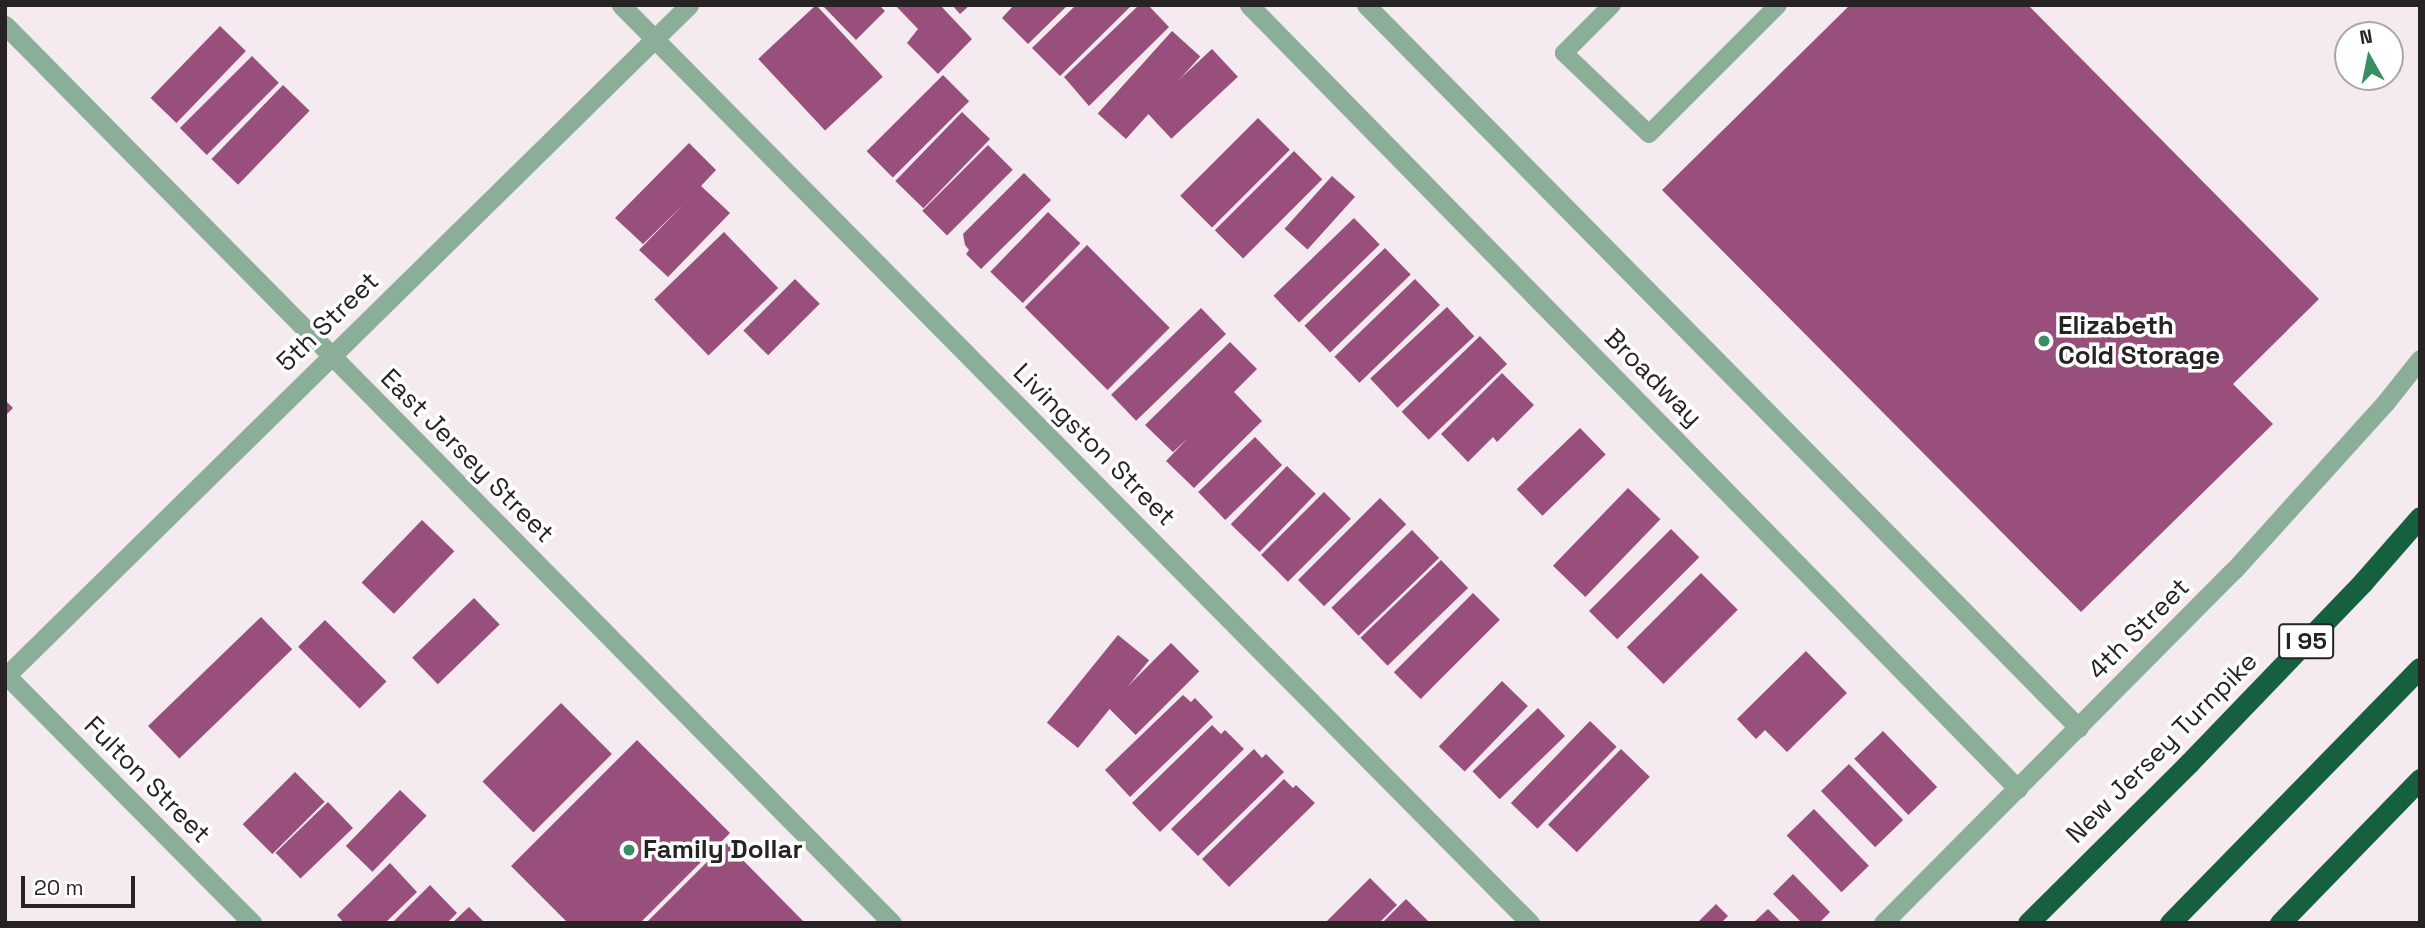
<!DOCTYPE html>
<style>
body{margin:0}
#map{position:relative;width:2425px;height:928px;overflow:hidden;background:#f5eaf0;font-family:"Space Grotesk",sans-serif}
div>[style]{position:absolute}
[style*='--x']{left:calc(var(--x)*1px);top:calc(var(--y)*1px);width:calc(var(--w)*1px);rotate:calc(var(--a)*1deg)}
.building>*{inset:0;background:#994f7c;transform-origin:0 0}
.service>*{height:18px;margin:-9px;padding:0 9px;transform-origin:9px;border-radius:9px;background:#8aae98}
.minor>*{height:19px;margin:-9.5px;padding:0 9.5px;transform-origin:9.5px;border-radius:9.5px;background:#8aae98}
.tertiary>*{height:19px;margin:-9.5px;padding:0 9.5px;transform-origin:9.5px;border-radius:9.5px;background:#8aae98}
.motorway>*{height:21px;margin:-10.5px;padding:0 10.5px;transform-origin:10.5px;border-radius:10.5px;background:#17603f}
.dots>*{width:19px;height:19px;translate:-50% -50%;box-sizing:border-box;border:4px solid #fff;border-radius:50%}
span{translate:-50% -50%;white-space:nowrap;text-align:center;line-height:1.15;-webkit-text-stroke:7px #fff;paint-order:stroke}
.shield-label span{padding:2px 5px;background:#fff;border:2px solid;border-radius:5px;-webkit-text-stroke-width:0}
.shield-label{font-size:24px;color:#272325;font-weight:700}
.street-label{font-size:26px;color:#272325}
.poi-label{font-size:26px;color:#272325;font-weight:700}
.left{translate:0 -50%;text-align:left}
.frame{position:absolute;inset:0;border:7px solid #272325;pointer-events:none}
.north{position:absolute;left:2334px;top:21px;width:70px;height:70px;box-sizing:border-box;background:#fff;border:2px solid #a9a7a8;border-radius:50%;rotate:351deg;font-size:19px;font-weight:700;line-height:28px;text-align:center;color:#272325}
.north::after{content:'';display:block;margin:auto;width:24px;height:32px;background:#388f64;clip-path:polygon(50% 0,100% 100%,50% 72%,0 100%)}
.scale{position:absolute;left:21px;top:876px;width:114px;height:32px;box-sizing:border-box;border:4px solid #272325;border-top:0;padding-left:9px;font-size:21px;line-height:24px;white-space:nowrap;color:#272325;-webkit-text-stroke:5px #fff;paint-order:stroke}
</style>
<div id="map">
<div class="building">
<i style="left:816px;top:5px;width:98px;height:79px;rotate:47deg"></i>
<i style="clip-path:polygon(822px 5px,879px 5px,885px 11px,856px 40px)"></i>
<i style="clip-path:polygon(895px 5px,940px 5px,972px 39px,938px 74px,907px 43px,918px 29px)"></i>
<i style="clip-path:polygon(952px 5px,970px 5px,960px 14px)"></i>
<i style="clip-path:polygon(1014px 5px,1068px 5px,1028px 44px,1002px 18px)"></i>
<i style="clip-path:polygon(1076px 5px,1132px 5px,1060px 76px,1032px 48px)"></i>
<i style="clip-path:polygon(1139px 5px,1148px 5px,1169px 27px,1089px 106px,1064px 77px)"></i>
<i style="clip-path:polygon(1850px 5px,2028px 5px,2319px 299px,2233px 384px,2273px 424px,2081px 612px,1662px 190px)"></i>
<i style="left:220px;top:26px;width:36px;height:100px;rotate:44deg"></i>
<i style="left:1172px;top:31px;width:38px;height:111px;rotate:42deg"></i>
<i style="left:1212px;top:49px;width:38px;height:91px;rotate:47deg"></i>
<i style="left:252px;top:56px;width:38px;height:102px;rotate:45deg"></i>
<i style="left:943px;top:75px;width:37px;height:108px;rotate:45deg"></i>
<i style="left:283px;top:85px;width:37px;height:103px;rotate:44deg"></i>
<i style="left:962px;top:112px;width:39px;height:96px;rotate:44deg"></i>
<i style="left:1258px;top:118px;width:45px;height:110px;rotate:45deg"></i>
<i style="clip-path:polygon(689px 143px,716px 170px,701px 186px,730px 213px,668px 277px,639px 250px,683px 205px,643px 244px,615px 218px)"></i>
<i style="left:988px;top:145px;width:35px;height:93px;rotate:45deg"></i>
<i style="left:1294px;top:151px;width:40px;height:112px;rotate:45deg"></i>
<i style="clip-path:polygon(1024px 173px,1051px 200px,981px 269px,966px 254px,969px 250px,965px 245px,963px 234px)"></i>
<i style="left:1332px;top:176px;width:31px;height:71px;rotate:42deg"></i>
<i style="left:1048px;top:212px;width:45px;height:83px;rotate:44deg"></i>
<i style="left:1354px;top:218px;width:37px;height:112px;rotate:46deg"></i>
<i style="left:724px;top:232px;width:78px;height:97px;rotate:46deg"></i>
<i style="left:1087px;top:245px;width:117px;height:88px;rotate:45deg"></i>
<i style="left:1385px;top:248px;width:37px;height:112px;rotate:46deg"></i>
<i style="left:795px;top:279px;width:35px;height:73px;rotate:45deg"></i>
<i style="left:1415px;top:279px;width:36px;height:112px;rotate:46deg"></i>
<i style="left:1447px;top:307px;width:40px;height:105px;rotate:47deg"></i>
<i style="left:1201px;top:308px;width:36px;height:125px;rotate:46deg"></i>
<i style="left:1480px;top:336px;width:39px;height:109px;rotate:46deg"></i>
<i style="clip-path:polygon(1230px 342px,1257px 369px,1234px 392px,1262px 421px,1194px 488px,1166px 461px,1188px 438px,1173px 452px,1145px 425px)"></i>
<i style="clip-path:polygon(1502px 373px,1534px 405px,1497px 442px,1493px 437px,1468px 462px,1441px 434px)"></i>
<i style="clip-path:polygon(5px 400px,13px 408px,5px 416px)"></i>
<i style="left:1580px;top:428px;width:37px;height:88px;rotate:46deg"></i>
<i style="left:1255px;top:437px;width:39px;height:79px;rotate:46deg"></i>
<i style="left:1287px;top:466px;width:40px;height:81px;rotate:44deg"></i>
<i style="left:1628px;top:488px;width:45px;height:108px;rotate:44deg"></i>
<i style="left:1324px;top:492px;width:38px;height:89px;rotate:45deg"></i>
<i style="left:1380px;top:498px;width:37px;height:116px;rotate:45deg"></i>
<i style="left:422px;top:520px;width:45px;height:87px;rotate:44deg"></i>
<i style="left:1671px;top:529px;width:40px;height:116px;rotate:45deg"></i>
<i style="left:1412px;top:530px;width:39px;height:112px;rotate:46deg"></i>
<i style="left:1441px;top:560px;width:39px;height:112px;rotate:46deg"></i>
<i style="left:1701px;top:573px;width:52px;height:105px;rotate:45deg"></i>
<i style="left:1473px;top:593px;width:38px;height:112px;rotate:45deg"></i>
<i style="left:474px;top:598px;width:37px;height:86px;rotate:46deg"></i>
<i style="left:261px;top:617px;width:45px;height:157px;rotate:46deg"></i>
<i style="left:325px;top:620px;width:87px;height:38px;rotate:45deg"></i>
<i style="left:1118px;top:635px;width:40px;height:113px;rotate:39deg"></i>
<i style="left:1171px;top:643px;width:40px;height:90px;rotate:45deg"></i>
<i style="clip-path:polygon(1806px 651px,1847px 693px,1787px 752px,1765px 730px,1756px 739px,1737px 719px)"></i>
<i style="left:1502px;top:681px;width:36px;height:91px;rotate:44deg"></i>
<i style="clip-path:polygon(1183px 695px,1191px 702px,1195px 698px,1213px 717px,1130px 797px,1105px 770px)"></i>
<i style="left:561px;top:703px;width:72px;height:111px;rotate:45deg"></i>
<i style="left:1538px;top:708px;width:39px;height:91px;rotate:46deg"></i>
<i style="left:1590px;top:721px;width:37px;height:114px;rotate:44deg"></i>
<i style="clip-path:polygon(1212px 725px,1221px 734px,1225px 730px,1244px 749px,1160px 832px,1132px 803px)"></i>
<i style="left:1883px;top:731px;width:78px;height:40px;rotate:46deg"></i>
<i style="clip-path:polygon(637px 740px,730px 833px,640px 923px,568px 923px,511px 866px)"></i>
<i style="clip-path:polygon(1254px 749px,1262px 758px,1266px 754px,1284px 772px,1198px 856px,1171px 829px)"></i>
<i style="left:1621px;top:749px;width:40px;height:105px;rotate:44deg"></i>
<i style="left:1849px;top:764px;width:78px;height:39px;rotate:46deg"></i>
<i style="left:295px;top:772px;width:42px;height:74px;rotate:45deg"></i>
<i style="clip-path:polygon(1284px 779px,1293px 788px,1296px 785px,1315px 803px,1229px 887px,1202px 859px)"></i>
<i style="left:400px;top:790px;width:37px;height:78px;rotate:44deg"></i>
<i style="left:328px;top:802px;width:36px;height:73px;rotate:46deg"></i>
<i style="left:1814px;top:809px;width:79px;height:38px;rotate:46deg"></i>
<i style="clip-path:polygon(726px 843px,805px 923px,646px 923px)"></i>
<i style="clip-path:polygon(390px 863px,417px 892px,385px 923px,344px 923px,337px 915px)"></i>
<i style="clip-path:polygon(1793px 874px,1830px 912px,1819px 923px,1802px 923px,1773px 894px)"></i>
<i style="clip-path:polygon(1370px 878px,1397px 905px,1379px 923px,1325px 923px)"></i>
<i style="clip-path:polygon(430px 885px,457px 913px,447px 923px,392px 923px)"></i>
<i style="clip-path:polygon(1406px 899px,1430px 923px,1382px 923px)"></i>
<i style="clip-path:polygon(1716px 904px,1728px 916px,1721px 923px,1697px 923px)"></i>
<i style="clip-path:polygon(469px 907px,485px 923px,452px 923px)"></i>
<i style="clip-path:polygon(1768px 909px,1782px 923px,1753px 923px)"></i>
</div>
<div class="service">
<i style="--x:1612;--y:5;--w:68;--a:135"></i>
<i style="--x:1564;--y:53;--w:117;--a:43.6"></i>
<i style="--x:1649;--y:134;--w:182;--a:-45"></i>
</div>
<div class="minor">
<i style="--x:621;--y:5;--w:1292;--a:45.28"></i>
<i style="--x:1249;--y:5;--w:1098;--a:45.55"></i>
<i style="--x:1366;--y:5;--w:1015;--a:45.4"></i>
<i style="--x:5;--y:674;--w:351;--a:45.2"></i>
<i style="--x:5;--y:677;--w:959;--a:-44.49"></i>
<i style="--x:1883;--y:923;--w:498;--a:-45.2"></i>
<i style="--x:2234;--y:570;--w:225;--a:-47.9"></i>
<i style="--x:2385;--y:403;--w:56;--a:-51.5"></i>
</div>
<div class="tertiary">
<i style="--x:5;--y:25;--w:1262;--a:45.35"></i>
</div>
<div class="motorway">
<i style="--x:2028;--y:923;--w:227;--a:-44.8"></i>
<i style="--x:2189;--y:763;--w:251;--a:-46.1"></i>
<i style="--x:2363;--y:582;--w:86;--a:-48.8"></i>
<i style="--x:2170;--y:923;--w:357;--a:-45.6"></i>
<i style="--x:2280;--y:923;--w:201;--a:-45.8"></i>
</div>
<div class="dots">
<i style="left:2044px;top:341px;background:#388f64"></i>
<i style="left:629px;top:850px;background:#388f64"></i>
</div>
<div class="shield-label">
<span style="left:2306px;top:641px">I 95</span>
</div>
<div class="street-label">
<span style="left:328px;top:322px;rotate:-44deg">5th Street</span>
<span style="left:1653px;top:378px;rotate:45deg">Broadway</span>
<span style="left:1094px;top:445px;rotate:45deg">Livingston Street</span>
<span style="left:467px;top:456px;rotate:45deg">East Jersey Street</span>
<span style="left:2139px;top:629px;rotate:-45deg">4th Street</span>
<span style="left:2162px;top:748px;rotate:-45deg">New Jersey Turnpike</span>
<span style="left:147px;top:780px;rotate:45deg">Fulton Street</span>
</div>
<div class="poi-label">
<span class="left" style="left:2058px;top:341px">Elizabeth<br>Cold Storage</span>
<span class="left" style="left:643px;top:850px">Family Dollar</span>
</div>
<div class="frame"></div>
<div class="north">N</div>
<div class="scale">20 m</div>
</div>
